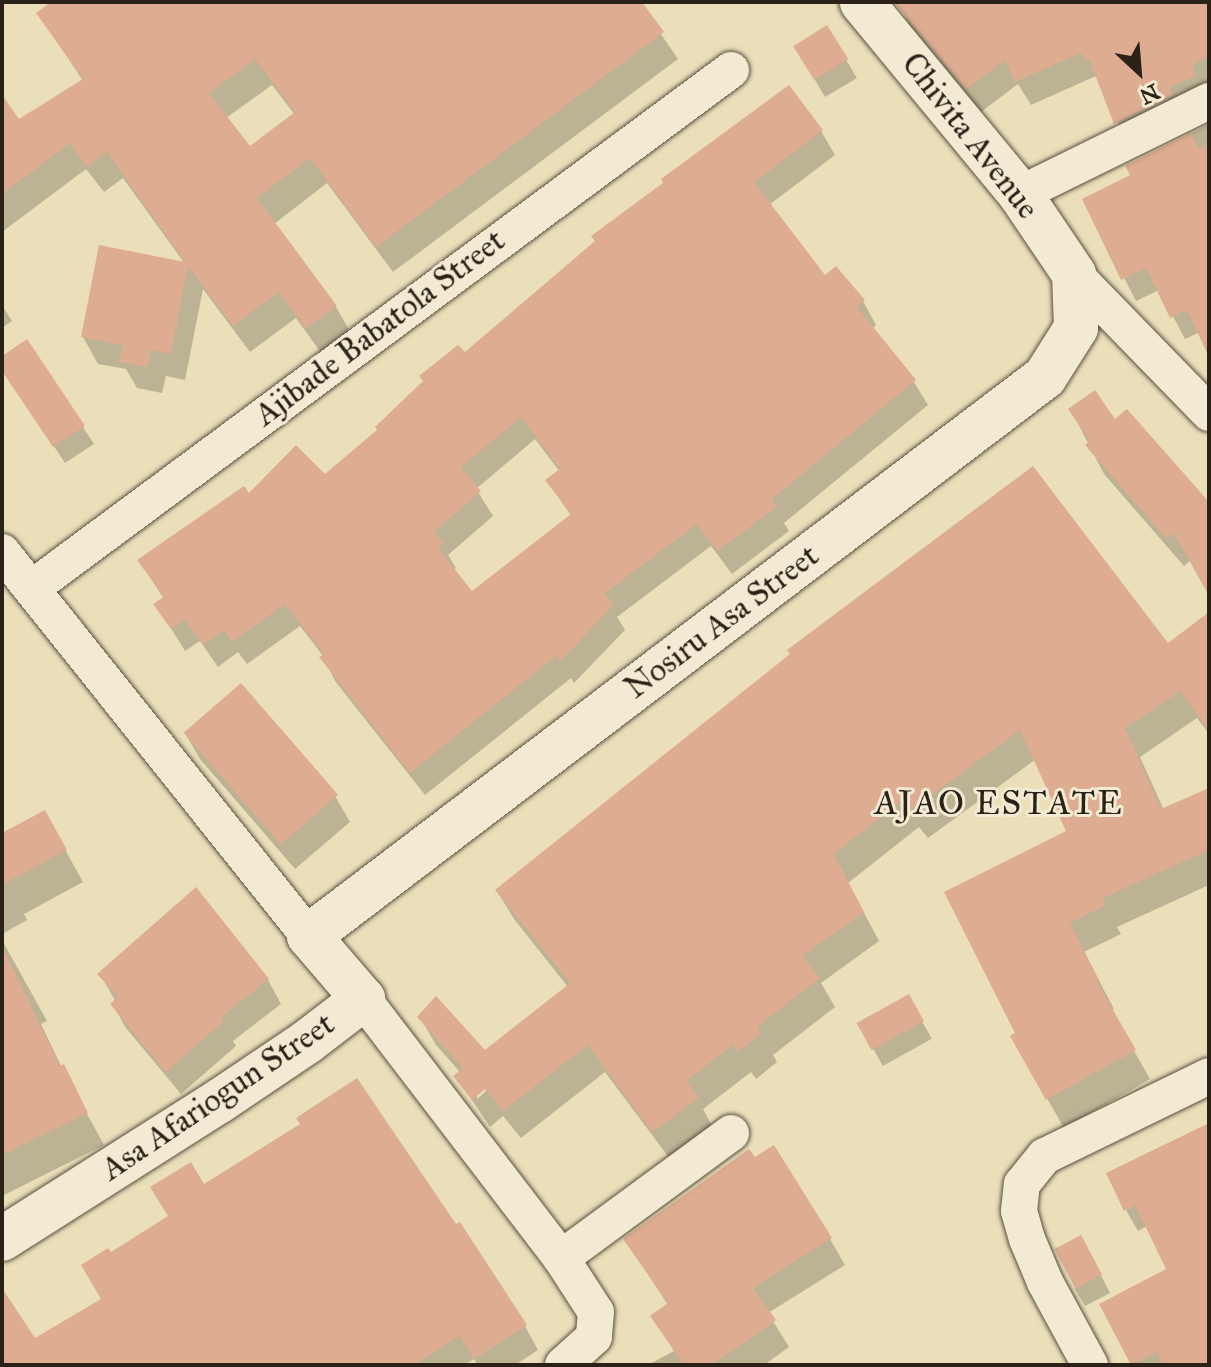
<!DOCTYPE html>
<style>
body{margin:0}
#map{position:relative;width:1211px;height:1367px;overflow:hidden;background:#ebdfba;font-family:"IM FELL Great Primer",serif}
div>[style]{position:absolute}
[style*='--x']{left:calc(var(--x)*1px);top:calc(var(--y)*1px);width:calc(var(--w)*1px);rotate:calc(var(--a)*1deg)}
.shadow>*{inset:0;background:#0003;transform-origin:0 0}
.building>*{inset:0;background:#ddac91;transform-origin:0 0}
.roads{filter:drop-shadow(0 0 2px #5a5040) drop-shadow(0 0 2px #5a5040)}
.street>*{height:36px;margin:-18px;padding:0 18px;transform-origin:18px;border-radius:18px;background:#f2ead2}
.secondary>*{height:44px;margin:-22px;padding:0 22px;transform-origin:22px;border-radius:22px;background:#f2ead2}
span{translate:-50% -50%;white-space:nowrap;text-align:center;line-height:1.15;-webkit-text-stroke:6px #f2ead2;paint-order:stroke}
.street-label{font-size:32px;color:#2a2117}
.neighbourhood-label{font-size:34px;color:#2a2117;letter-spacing:2px}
.frame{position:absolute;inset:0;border:4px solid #2a2117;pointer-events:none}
.north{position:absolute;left:1099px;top:32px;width:80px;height:80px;-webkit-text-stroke:6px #f2ead2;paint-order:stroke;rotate:154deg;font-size:22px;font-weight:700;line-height:32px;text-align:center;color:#2a2117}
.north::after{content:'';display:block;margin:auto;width:28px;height:36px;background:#2a2117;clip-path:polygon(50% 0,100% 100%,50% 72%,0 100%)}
</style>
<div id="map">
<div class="shadow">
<i style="clip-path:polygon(evenodd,53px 2px,639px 2px,678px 59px,393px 272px,327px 183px,274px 224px,336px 307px,351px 333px,322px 354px,296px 318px,250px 352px,203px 289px,185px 380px,166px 376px,162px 393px,137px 388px,126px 369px,98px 364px,83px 337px,185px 264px,123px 178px,104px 192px,86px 169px,2px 232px,2px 99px,19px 122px,83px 81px,39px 14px,53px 2px,272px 85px,295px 115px,249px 149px,226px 118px,272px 85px)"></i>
<i style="clip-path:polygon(922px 2px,1209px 2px,1209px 87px,1130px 147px,1096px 76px,1031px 105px,1018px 84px,981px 112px,911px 27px,898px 3px)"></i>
<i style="clip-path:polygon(827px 28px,857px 78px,825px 97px,806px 65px)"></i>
<i style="clip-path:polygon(1209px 124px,1209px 350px,1200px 332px,1185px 339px,1159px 290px,1136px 301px,1084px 200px,1132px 176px,1128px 167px)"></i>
<i style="clip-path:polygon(evenodd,821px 131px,835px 155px,769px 205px,824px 278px,863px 301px,876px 325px,872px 329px,914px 382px,928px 405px,784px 523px,789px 531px,732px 574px,711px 546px,617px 617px,625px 630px,574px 683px,571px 678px,425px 795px,335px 681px,324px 657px,300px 626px,247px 664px,238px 652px,218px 667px,200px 641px,185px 651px,156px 604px,164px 599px,140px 561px,249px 496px,324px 476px,464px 355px,821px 131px,535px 439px,560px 472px,548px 481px,571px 516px,471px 594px,453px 570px,456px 568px,448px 555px,493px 516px,476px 489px,535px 439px)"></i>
<i style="clip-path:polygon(2px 305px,12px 321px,2px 328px)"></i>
<i style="clip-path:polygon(27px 342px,94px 444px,65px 463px,2px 368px,2px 359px)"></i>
<i style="clip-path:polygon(1071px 410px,1115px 422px,1209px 505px,1209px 592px,1191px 560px,1184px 566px,1104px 474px)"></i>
<i style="clip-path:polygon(evenodd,1209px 615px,1209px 734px,1197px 718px,1140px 757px,1164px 810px,1209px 802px,1209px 885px,1117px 927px,1121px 934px,1084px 952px,1114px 1009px,1111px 1010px,1150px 1079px,1064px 1128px,1012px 1037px,1018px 1034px,1069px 832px,1036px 759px,928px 838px,919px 827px,848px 883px,879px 941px,821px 983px,835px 1007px,773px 1055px,777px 1062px,756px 1079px,751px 1072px,703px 1109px,713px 1128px,670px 1159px,605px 1072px,521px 1138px,503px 1116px,490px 1127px,456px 1076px,460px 1072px,436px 1045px,420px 1017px,485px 1053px,568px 987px,514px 919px,497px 891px,1168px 645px,1209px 615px,492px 1081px,494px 1084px,477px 1099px,477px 1094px,492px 1081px)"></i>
<i style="clip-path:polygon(185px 733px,335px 796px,350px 822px,295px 869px,200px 759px)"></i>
<i style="clip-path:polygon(62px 844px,83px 882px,24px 914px,27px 920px,2px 934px,2px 852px)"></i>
<i style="clip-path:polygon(196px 890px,268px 980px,281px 1004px,233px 1041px,236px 1046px,181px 1094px,126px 1028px,113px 1005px,116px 1002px,100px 974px)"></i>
<i style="clip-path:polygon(2px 940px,47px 1021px,41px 1024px,62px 1068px,104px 1145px,2px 1196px)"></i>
<i style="left:908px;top:996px;width:49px;height:56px;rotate:61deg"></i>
<i style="clip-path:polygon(1209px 1124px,1209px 1365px,1134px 1365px,1102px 1305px,1169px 1270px,1147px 1226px,1138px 1231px,1126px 1210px)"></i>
<i style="clip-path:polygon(204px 1187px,525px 1326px,538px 1350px,515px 1365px,478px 1365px,474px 1359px,464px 1365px,2px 1365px,2px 1304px,35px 1341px,103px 1300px,110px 1255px,170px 1217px)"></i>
<i style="clip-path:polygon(625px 1239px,830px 1239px,845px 1265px,768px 1313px,789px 1347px,764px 1365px,648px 1365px,674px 1351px,652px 1316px,668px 1305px)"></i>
<i style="clip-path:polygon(1090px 1254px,1110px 1293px,1085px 1306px,1075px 1289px)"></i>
</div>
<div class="building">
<i style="clip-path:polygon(evenodd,51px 2px,642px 2px,664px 32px,376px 247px,310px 158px,257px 198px,337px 306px,305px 328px,279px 292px,233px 326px,188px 266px,171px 354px,151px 350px,148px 367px,119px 362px,123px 345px,81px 337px,99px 245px,185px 262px,107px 152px,87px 167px,70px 143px,2px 194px,2px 95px,19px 119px,83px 79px,36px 13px,51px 2px,255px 59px,295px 112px,250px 146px,209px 93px,255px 59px)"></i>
<i style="clip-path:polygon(894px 2px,1209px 2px,1209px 57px,1192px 65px,1196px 76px,1169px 87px,1173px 95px,1114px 124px,1089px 59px,1085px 61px,1081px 53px,1015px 82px,1005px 60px,966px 89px)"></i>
<i style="left:827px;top:25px;width:40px;height:40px;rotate:58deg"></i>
<i style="clip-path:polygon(evenodd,789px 85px,823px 130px,754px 182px,825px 275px,836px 266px,865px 300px,857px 307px,916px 380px,772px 499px,777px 507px,717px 551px,697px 524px,604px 594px,613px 605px,560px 662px,556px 656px,410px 773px,319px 657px,324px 654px,285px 604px,232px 642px,224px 630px,203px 645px,185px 619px,171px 629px,153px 604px,164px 597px,137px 560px,244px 486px,249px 493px,296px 445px,325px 474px,377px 430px,375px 427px,423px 381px,419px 376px,458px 345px,465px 352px,595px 241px,591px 236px,663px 183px,661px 179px,789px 85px,521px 417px,560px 469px,545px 480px,571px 514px,472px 591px,438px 548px,444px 543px,434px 532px,481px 491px,461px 467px,521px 417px)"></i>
<i style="clip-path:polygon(1191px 133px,1199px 149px,1209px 144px,1209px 357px,1187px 310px,1170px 318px,1146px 268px,1121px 280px,1082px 199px,1130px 175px,1125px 166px)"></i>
<i style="clip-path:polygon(27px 339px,85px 426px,53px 447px,2px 371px,2px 356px)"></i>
<i style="clip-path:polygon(1095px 390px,1115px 419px,1127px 409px,1209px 502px,1209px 596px,1174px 533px,1167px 539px,1085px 445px,1090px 441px,1068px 409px)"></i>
<i style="clip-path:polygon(1033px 466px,1168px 643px,1209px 612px,1209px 731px,1180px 691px,1125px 728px,1161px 809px,1209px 788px,1209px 850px,1103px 898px,1106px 905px,1070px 923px,1099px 980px,1097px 982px,1136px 1050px,1046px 1100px,1010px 1036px,1015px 1033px,944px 892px,1066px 831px,1020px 730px,910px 811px,902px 800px,834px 854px,864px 912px,803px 956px,820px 978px,757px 1027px,762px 1033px,738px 1052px,733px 1045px,686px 1081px,699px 1098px,652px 1132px,588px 1045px,503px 1111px,485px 1089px,472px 1100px,453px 1076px,463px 1068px,417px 1017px,436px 996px,485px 1050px,570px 983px,495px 890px,790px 654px,787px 650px)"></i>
<i style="left:241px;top:683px;width:148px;height:76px;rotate:49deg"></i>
<i style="clip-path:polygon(45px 810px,67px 850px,2px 885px,2px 833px)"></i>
<i style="clip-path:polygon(196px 887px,269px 979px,220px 1018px,224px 1021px,166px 1072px,110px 1004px,118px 997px,97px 974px)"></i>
<i style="clip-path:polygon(2px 947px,60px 1066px,64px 1064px,88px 1113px,2px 1155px)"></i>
<i style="left:909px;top:994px;width:31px;height:60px;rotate:61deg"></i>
<i style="clip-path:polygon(357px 1078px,456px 1224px,460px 1222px,527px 1325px,474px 1359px,459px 1336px,414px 1365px,2px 1365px,2px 1288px,35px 1338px,101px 1299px,81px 1265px,108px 1248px,111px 1252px,168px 1216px,150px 1187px,191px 1162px,204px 1184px,300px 1124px,296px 1118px)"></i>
<i style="clip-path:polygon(1209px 1123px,1209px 1365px,1163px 1365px,1157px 1353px,1131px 1365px,1099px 1304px,1166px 1269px,1135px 1205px,1124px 1211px,1106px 1173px)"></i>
<i style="clip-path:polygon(774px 1145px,832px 1238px,753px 1288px,776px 1320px,712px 1365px,684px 1365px,650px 1316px,668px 1303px,623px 1239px,749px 1149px,755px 1157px)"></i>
<i style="left:1081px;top:1235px;width:45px;height:30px;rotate:62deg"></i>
</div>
<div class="roads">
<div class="street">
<i style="--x:1020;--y:194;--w:211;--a:-26.2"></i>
<i style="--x:1074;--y:274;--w:194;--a:45.8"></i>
<i style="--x:2;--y:552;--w:492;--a:51.4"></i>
<i style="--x:32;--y:588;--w:870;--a:-36.54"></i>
<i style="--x:363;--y:999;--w:326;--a:52.6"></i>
<i style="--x:561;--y:1258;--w:64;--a:57.1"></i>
<i style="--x:596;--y:1312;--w:25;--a:95"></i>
<i style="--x:594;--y:1337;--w:42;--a:137.9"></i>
<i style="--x:561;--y:1258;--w:211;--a:-36.3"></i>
<i style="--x:1090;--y:1365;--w:94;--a:-118.5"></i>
<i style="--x:1045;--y:1282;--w:47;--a:-112.7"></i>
<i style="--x:1027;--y:1239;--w:29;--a:-106"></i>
<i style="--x:1019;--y:1211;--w:27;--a:-84"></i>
<i style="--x:1022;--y:1184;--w:36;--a:-51"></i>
<i style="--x:1045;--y:1156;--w:182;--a:-26"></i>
</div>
<div class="secondary">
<i style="--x:2;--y:1239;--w:256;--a:-32.4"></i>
<i style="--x:218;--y:1102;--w:107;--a:-34"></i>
<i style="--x:307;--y:1042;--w:71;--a:-37.5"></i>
<i style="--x:363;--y:999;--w:83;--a:-130.6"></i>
<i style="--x:309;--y:936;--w:924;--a:-37.22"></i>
<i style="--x:1045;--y:377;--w:58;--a:-57.7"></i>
<i style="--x:1076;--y:328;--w:54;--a:-92.1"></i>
<i style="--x:1074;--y:274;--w:97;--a:-124"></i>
<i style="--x:1020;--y:194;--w:249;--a:-129.5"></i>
</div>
</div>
<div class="street-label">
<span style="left:970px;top:136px;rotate:52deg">Chivita Avenue</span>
<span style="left:380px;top:328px;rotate:-37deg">Ajibade Babatola Street</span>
<span style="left:722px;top:622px;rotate:-37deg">Nosiru Asa Street</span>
<span style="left:218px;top:1097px;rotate:-34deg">Asa Afariogun Street</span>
</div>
<div class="neighbourhood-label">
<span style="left:999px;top:803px">AJAO ESTATE</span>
</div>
<div class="frame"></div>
<div class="north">N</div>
</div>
